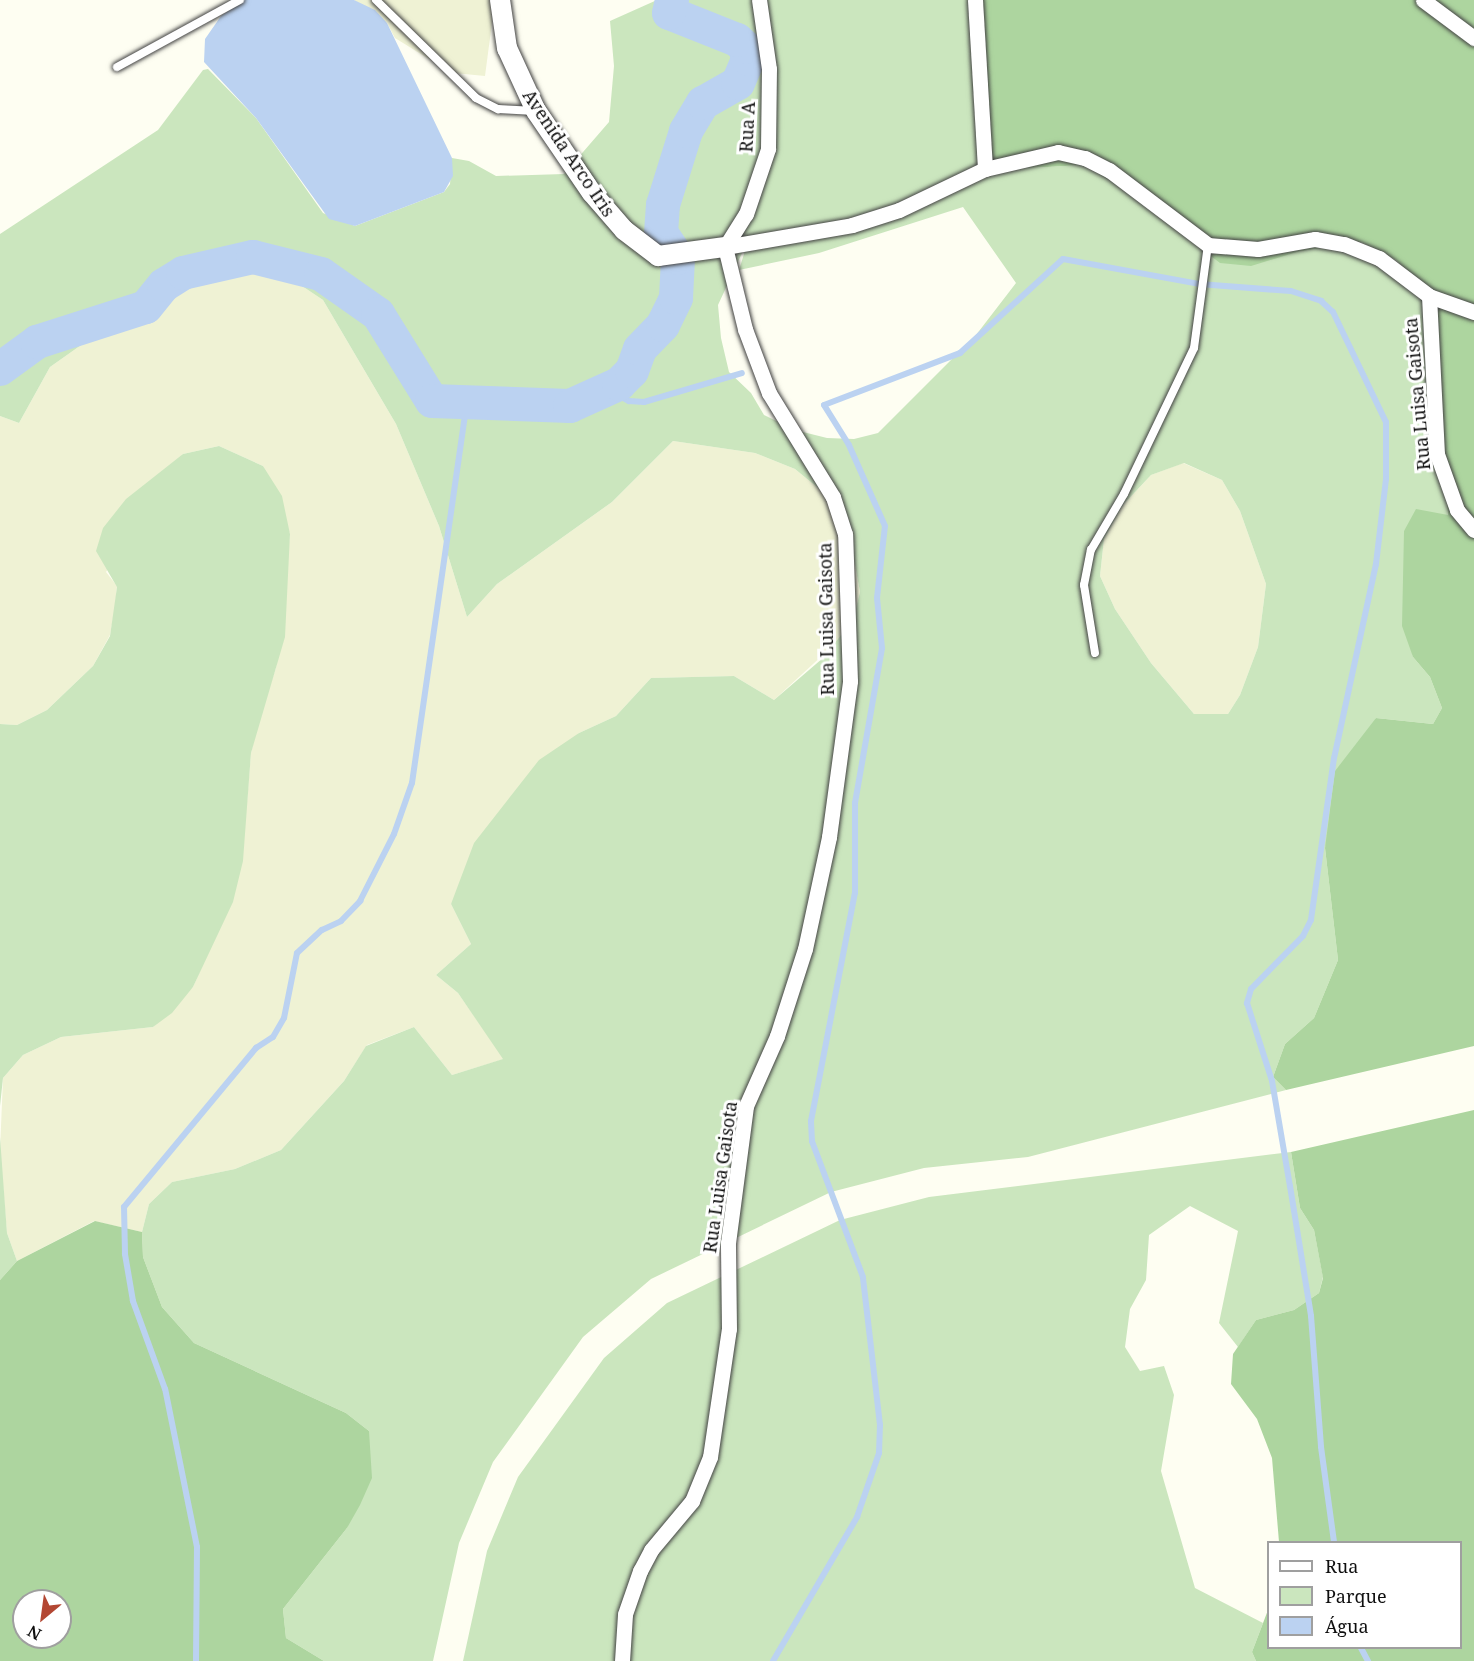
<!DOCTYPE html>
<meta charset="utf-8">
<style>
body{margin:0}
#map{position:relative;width:1474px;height:1661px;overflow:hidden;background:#fefef2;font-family:"Noto Serif",serif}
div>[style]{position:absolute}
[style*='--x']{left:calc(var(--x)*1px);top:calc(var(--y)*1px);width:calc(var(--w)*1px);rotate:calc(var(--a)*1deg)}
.farmland>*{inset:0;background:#eff2d4}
.green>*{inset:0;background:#cbe6be}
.forest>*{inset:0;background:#add59f}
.water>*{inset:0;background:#bbd2f1}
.stream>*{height:6px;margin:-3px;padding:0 3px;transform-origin:3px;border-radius:3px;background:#bbd2f1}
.river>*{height:34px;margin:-17px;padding:0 17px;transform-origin:17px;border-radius:17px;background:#bbd2f1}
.roads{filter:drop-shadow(0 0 2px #424242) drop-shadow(0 0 2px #424242)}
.service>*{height:8px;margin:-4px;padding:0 4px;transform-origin:4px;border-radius:4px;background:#fff}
.minor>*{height:15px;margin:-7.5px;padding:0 7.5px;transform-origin:7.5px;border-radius:7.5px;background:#fff}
.tertiary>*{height:20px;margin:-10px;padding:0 10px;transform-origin:10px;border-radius:10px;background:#fff}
span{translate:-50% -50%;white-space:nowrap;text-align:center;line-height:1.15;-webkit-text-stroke:6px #fff;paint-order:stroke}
.street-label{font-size:18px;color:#0f0f0f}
.legend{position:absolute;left:1267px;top:1541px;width:195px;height:108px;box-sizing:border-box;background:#fff;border:2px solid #9f9f9f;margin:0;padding:8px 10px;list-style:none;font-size:18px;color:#0f0f0f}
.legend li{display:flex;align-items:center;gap:12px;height:30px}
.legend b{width:30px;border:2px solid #9f9f9f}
.north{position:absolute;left:12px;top:1589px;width:60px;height:60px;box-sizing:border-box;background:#fff;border:2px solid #9f9f9f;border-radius:50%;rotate:209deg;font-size:16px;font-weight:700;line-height:24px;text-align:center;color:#0f0f0f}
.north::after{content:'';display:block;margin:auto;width:21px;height:27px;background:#b34733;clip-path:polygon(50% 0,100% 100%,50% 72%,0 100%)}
</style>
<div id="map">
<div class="farmland">
<i style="clip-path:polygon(354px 0,495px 0,485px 76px,454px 73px,424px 56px,395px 38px,387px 23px)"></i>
<i style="clip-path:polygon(254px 254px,323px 300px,396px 424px,439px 526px,467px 617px,497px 584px,612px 502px,673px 441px,755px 453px,795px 469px,829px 497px,848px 527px,860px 592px,853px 620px,838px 641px,774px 700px,734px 676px,651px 678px,616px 716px,579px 733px,451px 904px,471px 944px,436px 975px,458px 993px,504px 1059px,452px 1075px,414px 1027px,367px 1045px,344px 1081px,281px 1150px,235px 1169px,172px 1182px,149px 1204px,142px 1232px,94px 1221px,17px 1261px,7px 1233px,0 1151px,3px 1078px,23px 1055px,61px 1037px,153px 1027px,193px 987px,211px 946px,247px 802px,251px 753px,261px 710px,276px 668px,290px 534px,263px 466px,219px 446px,183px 454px,106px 572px,117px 586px,115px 608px,110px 635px,93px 666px,47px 710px,17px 725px,0 724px,0 416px,19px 423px,50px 367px,145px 300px)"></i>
<i style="clip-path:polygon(1183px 463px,1222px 480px,1240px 511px,1266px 584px,1258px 647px,1240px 695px,1228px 714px,1194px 714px,1151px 663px,1115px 609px,1100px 576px,1104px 539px,1123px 505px,1151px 475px)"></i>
</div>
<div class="green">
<i style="clip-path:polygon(evenodd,657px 0,970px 0,991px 170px,1083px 165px,1126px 191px,1297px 252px,1361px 242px,1396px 260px,1419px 284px,1448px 516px,1404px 531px,1404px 578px,1413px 657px,1430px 677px,1442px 708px,1433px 724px,1376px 718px,1325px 848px,1338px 960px,1314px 1018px,1285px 1044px,1273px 1077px,1286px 1090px,1028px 1157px,924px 1168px,831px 1192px,651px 1279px,583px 1337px,493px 1462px,459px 1543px,433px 1661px,324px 1661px,286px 1638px,283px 1609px,347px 1528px,369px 1431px,346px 1413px,194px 1343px,162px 1307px,143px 1257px,142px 1232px,149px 1204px,172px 1182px,235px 1169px,281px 1150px,344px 1081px,366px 1046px,414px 1027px,452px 1075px,503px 1059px,458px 993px,436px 975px,471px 944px,451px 904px,474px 843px,539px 760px,579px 733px,616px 716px,651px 678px,734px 676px,774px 700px,823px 658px,853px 620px,860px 592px,848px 527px,829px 497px,795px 469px,755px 453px,673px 441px,612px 502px,497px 584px,467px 617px,439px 526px,396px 424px,323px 300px,254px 254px,145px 300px,50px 367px,19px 423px,0 416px,0 234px,158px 130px,203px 70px,208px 69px,256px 118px,323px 213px,355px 226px,444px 192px,450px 184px,452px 158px,469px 161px,496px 176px,564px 174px,609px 122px,614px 66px,610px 21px,657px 0,963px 207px,1016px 283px,976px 335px,878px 433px,854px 439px,827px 438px,795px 430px,764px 415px,751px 393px,729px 372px,721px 338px,718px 305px,749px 238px,739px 270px,819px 253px,963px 207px,657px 0,1184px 463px,1222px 480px,1240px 511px,1266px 584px,1258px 647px,1240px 695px,1228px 714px,1194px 714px,1151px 663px,1115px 609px,1100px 576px,1104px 539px,1123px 505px,1151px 475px,1184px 463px)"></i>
<i style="clip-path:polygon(219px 446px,263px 466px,282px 496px,290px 534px,285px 637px,251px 753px,243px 861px,233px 902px,193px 987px,172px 1013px,153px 1027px,61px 1037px,23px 1055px,3px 1078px,0 1106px,0 724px,17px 725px,47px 710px,93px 666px,110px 636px,117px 587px,96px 551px,103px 528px,126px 499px,183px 454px)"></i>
<i style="clip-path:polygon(0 1137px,7px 1233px,17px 1261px,0 1280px)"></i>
<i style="clip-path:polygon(1291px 1152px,1300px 1208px,1314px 1230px,1323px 1277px,1319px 1293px,1294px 1310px,1256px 1320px,1238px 1347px,1219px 1323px,1238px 1231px,1190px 1206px,1149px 1235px,1146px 1280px,1130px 1309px,1125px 1347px,1140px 1371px,1164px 1366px,1174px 1395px,1161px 1471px,1195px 1588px,1263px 1623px,1252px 1652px,1256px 1661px,463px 1661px,487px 1551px,518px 1477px,604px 1358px,667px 1303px,840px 1220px,929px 1197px)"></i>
</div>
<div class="forest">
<i style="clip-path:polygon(970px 0,1474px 0,1474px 1046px,1286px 1090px,1273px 1077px,1285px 1044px,1314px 1018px,1338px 960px,1325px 848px,1335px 771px,1376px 718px,1433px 724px,1442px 708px,1430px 677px,1413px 657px,1402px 626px,1404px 531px,1416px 509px,1448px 515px,1419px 284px,1396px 260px,1361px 242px,1297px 252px,1251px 266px,1220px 263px,1126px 191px,1083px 165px,991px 170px,972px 88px)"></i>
<i style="clip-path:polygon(1474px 1110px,1474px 1661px,1256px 1661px,1252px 1652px,1268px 1610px,1268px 1648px,1460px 1648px,1460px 1542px,1279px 1542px,1272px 1458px,1257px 1419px,1231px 1384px,1233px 1354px,1256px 1320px,1294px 1310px,1319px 1293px,1323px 1278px,1314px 1230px,1300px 1208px,1291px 1152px)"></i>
<i style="clip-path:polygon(evenodd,95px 1221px,142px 1232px,143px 1257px,162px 1307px,194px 1343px,346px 1413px,369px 1431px,372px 1478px,360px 1505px,347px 1528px,283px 1609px,286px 1638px,324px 1661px,0 1661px,0 1280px,17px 1261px,95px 1221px,24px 1601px,60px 1601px,60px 1637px,24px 1637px,24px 1601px)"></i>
</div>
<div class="water">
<i style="clip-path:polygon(243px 0,354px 0,375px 10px,387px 23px,452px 158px,453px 176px,444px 192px,355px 226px,329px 219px,256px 118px,204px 62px,205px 39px,221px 16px)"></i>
</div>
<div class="stream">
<i style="--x:607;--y:389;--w:25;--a:29"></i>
<i style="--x:629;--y:401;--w:15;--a:4"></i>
<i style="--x:644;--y:402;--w:102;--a:-16.5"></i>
<i style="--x:1361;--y:1648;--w:15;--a:62"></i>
<i style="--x:196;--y:1661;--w:114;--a:-89.5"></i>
<i style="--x:197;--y:1547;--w:161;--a:-101.4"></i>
<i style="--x:165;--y:1389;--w:94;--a:-110"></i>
<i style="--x:133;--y:1301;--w:48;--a:-99.7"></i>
<i style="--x:125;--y:1254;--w:47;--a:-91.2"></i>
<i style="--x:124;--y:1207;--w:207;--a:-50.3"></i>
<i style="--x:256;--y:1048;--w:20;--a:-33"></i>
<i style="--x:273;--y:1037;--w:22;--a:-60"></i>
<i style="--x:284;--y:1018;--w:66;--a:-78.7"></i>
<i style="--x:297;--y:953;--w:34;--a:-43"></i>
<i style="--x:322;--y:930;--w:21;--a:-25"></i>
<i style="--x:341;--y:921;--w:28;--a:-46"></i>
<i style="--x:360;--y:901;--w:75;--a:-63.1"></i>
<i style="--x:394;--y:834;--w:54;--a:-70.6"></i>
<i style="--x:412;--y:783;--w:386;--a:-81.8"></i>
<i style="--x:773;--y:1661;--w:167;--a:-59.7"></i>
<i style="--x:857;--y:1517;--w:68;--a:-71"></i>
<i style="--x:879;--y:1453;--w:28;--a:-88"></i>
<i style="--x:880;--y:1425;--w:149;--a:-96.6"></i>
<i style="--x:863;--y:1277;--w:145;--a:-110.6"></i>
<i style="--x:812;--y:1141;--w:20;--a:-93"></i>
<i style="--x:811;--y:1121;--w:232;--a:-79.1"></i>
<i style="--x:855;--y:893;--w:90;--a:-90"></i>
<i style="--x:855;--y:803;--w:157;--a:-80.1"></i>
<i style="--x:882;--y:648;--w:50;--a:-95.7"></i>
<i style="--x:877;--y:598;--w:72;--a:-83.7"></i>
<i style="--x:885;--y:526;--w:89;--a:-114"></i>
<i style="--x:849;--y:445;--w:47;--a:-122"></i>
<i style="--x:824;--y:405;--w:146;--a:-20.9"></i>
<i style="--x:960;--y:353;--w:139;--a:-42.4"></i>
<i style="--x:1063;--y:259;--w:138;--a:10.4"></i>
<i style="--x:1199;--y:284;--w:92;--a:4.4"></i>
<i style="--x:1291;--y:291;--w:32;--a:18"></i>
<i style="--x:1321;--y:301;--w:16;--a:43"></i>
<i style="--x:1333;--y:312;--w:122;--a:64.3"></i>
<i style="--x:1386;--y:422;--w:57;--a:90"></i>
<i style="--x:1386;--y:479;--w:86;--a:96.7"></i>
<i style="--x:1376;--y:564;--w:198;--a:102.2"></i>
<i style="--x:1334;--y:758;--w:164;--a:98.1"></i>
<i style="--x:1311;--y:920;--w:18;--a:117"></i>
<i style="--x:1303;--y:936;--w:74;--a:134.5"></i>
<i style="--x:1251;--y:989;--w:15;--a:106"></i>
<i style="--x:1247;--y:1003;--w:82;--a:72.2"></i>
<i style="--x:1272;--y:1081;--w:107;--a:80.3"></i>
<i style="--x:1290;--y:1186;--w:132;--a:80.8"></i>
<i style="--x:1311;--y:1316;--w:131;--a:85.6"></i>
<i style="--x:1321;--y:1447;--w:96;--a:82.2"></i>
</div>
<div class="river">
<i style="--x:0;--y:369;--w:46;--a:-36.1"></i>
<i style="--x:37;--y:342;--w:114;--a:-17.8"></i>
<i style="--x:146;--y:307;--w:28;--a:-51"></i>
<i style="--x:164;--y:285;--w:22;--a:-32"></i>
<i style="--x:183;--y:273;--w:72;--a:-12.9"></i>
<i style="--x:253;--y:257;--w:70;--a:14"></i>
<i style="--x:321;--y:274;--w:70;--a:35.1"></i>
<i style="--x:378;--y:314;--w:102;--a:58.2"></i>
<i style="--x:432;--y:401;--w:138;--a:2.1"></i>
<i style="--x:570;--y:406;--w:54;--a:-24.2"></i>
<i style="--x:619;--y:384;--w:18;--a:-45"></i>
<i style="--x:632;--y:371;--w:23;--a:-70"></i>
<i style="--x:640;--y:349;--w:33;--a:-46"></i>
<i style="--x:663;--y:325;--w:30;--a:-64"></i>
<i style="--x:676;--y:298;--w:40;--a:-87.1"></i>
<i style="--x:678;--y:258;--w:30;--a:-124"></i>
<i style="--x:661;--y:233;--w:28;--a:-86"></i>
<i style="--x:663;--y:205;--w:77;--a:-72.7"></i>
<i style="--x:686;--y:131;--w:33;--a:-59"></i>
<i style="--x:703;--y:103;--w:40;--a:-29.7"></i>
<i style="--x:738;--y:83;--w:26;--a:-67"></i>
<i style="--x:748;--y:59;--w:12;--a:-104"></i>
<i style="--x:745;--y:47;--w:11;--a:-139"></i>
<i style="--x:737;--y:40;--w:73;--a:-158.3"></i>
<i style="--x:669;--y:13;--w:13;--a:-77"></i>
</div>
<div class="roads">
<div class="service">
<i style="--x:376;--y:0;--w:140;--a:44.4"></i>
<i style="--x:476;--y:98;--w:25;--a:27"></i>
<i style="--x:498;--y:109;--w:37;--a:3"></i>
<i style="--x:117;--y:67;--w:140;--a:-28.6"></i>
<i style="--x:1095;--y:653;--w:69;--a:-99.2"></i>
<i style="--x:1084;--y:585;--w:36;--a:-79"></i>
<i style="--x:1091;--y:550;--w:65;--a:-59.5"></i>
<i style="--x:1124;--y:494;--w:162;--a:-64.4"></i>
<i style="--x:1194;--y:348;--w:104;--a:-82.3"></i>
</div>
<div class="minor">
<i style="--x:975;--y:0;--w:169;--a:86.6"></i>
<i style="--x:1423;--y:0;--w:64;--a:36.7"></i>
<i style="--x:725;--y:247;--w:129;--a:-9.8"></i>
<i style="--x:852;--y:225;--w:49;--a:-17.7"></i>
<i style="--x:899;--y:210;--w:95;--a:-25.5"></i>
<i style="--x:985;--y:169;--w:75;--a:-13.1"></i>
<i style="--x:1058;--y:152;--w:28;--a:13"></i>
<i style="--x:1085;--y:158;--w:27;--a:27"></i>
<i style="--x:1109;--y:170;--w:124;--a:37.1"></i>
<i style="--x:1208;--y:245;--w:50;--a:4.6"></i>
<i style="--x:1258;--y:249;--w:58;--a:-10"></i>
<i style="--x:1315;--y:239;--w:29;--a:10"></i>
<i style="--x:1344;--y:244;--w:38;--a:22"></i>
<i style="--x:1379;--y:258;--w:63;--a:37.2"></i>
<i style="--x:1429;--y:296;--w:158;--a:87.1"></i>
<i style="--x:1437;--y:454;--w:59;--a:70.3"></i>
<i style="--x:1457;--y:510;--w:26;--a:50"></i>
<i style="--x:725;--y:247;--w:39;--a:-58"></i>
<i style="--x:746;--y:214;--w:69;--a:-71.3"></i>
<i style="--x:768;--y:149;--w:80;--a:-89.3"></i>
<i style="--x:769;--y:69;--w:70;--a:-98.2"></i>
<i style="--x:1429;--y:296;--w:48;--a:19.6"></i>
<i style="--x:622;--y:1661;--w:47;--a:-86.3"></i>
<i style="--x:625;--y:1614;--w:46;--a:-70.8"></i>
<i style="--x:640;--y:1571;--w:24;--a:-62"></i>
<i style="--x:651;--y:1550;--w:64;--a:-50.1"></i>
<i style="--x:692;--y:1501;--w:48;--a:-67.8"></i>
<i style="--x:710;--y:1457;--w:129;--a:-81.6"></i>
<i style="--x:729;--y:1329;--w:86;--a:-90.7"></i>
<i style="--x:728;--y:1243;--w:138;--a:-82.5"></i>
<i style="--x:746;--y:1106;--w:77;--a:-66.1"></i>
<i style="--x:777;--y:1036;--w:91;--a:-72.2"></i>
<i style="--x:805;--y:949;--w:115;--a:-77.9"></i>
<i style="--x:829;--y:837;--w:157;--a:-82.3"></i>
<i style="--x:850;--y:681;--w:147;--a:-91.9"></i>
<i style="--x:845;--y:534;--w:39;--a:-108"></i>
<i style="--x:833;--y:497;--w:122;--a:-121.6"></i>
<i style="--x:769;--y:393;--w:68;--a:-110.6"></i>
<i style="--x:745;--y:329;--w:84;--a:-103.7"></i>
</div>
<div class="tertiary">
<i style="--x:500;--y:0;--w:49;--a:81.7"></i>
<i style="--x:507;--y:48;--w:69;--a:65.3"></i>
<i style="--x:536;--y:111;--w:99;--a:55.7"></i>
<i style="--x:592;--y:193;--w:49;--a:49.1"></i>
<i style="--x:624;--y:230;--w:43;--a:37.4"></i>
<i style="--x:658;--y:256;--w:68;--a:-7.7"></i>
</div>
</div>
<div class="street-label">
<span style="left:747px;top:127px;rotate:-87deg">Rua A</span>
<span style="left:569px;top:153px;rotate:56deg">Avenida Arco Iris</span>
<span style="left:1417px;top:394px;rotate:-95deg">Rua Luisa Gaisota</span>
<span style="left:826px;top:619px;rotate:-91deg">Rua Luisa Gaisota</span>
<span style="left:720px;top:1177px;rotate:-82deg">Rua Luisa Gaisota</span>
</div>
<ul class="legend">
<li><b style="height:8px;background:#fff"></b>Rua</li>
<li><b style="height:16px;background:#cbe6be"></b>Parque</li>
<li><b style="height:16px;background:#bbd2f1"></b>Água</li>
</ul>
<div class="north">N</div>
</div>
